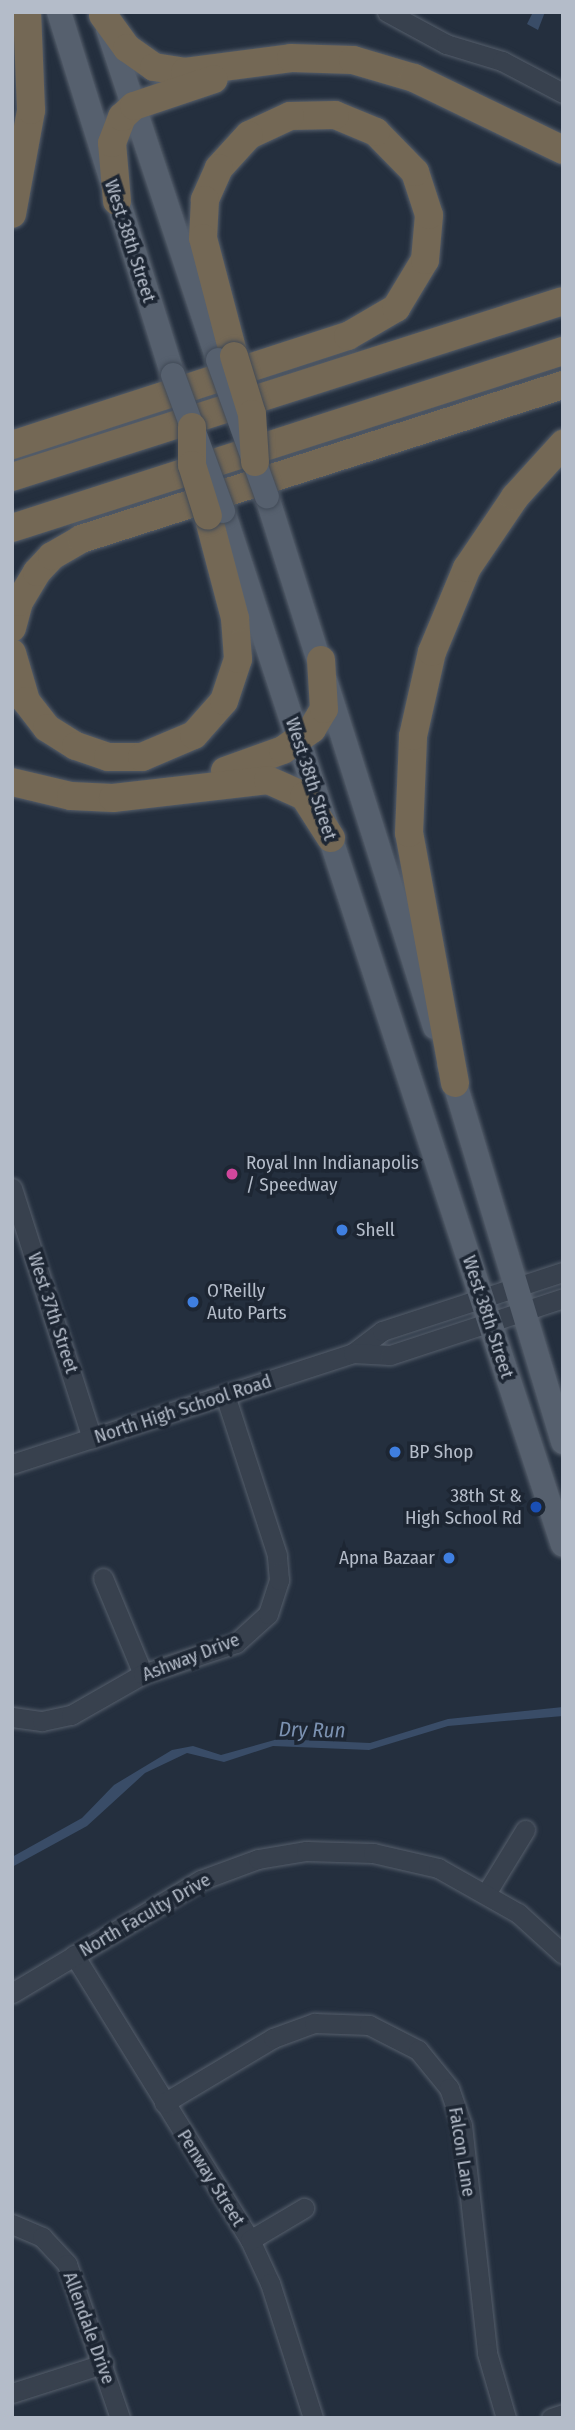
<!DOCTYPE html>
<style>
body{margin:0}
#map{position:relative;width:575px;height:2430px;overflow:hidden;background:#242f3e;font-family:"Fira Sans Condensed",sans-serif}
div>[style]{position:absolute}
[style*='--x']{left:calc(var(--x)*1px);top:calc(var(--y)*1px);width:calc(var(--w)*1px);rotate:calc(var(--a)*1deg)}
.water>*{inset:0;background:#394c67}
.roads{filter:drop-shadow(0 0 2px #565f6c) drop-shadow(0 0 2px #565f6c)}
.minor>*{height:19px;margin:-9.5px;padding:0 9.5px;transform-origin:9.5px;border-radius:9.5px;background:#38414e}
.major>*{height:24px;margin:-12px;padding:0 12px;transform-origin:12px;border-radius:12px;background:#56606e}
.highway>*{height:28px;margin:-14px;padding:0 14px;transform-origin:14px;border-radius:14px;background:#746855}
.bridges{filter:drop-shadow(0 0 2px #414a57) drop-shadow(0 0 2px #414a57)}
.major-bridge>*{height:24px;margin:-12px;padding:0 12px;transform-origin:12px;border-radius:12px;background:#56606e}
.highway-bridge>*{height:28px;margin:-14px;padding:0 14px;transform-origin:14px;border-radius:14px;background:#746855}
.dots>*{width:19px;height:19px;translate:-50% -50%;box-sizing:border-box;border:4px solid #1d2633;border-radius:50%}
span{translate:-50% -50%;white-space:nowrap;text-align:center;line-height:1.15;-webkit-text-stroke:7px #1d2633;paint-order:stroke}
.street-label{font-size:19px;color:#b4bcc9}
.poi-label{font-size:19px;color:#b4bcc9}
.left{translate:0 -50%;text-align:left}
.right{translate:-100% -50%;text-align:right}
.water-label{font-size:21px;color:#7c92b1;font-style:italic}
.frame{position:absolute;inset:0;border:14px solid #b4bcc9;pointer-events:none}
</style>
<div id="map">
<div class="water">
<i style="clip-path:polygon(533px 12px,545px 12px,538px 30px,527px 24px)"></i>
<i style="clip-path:polygon(563px 1707px,563px 1716px,448px 1726px,369px 1750px,273px 1746px,224px 1762px,187px 1753px,145px 1773px,87px 1826px,12px 1867px,12px 1857px,82px 1818px,114px 1785px,172px 1750px,193px 1746px,221px 1755px,278px 1739px,370px 1743px,448px 1719px)"></i>
</div>
<div class="roads">
<div class="minor">
<i style="--x:387;--y:12;--w:67;--a:28.5"></i>
<i style="--x:446;--y:44;--w:59;--a:16.9"></i>
<i style="--x:502;--y:61;--w:69;--a:27.7"></i>
<i style="--x:12;--y:1188;--w:263;--a:72.3"></i>
<i style="--x:353;--y:1353;--w:36;--a:-37"></i>
<i style="--x:382;--y:1331;--w:190;--a:-18.1"></i>
<i style="--x:12;--y:1464;--w:359;--a:-18"></i>
<i style="--x:353;--y:1353;--w:37;--a:3"></i>
<i style="--x:390;--y:1355;--w:182;--a:-18.2"></i>
<i style="--x:103;--y:1578;--w:104;--a:67.4"></i>
<i style="--x:12;--y:1717;--w:30;--a:8"></i>
<i style="--x:42;--y:1721;--w:30;--a:-12"></i>
<i style="--x:71;--y:1715;--w:83;--a:-29.7"></i>
<i style="--x:143;--y:1674;--w:98;--a:-18.4"></i>
<i style="--x:236;--y:1643;--w:43;--a:-42.2"></i>
<i style="--x:268;--y:1614;--w:36;--a:-72"></i>
<i style="--x:279;--y:1580;--w:25;--a:-95"></i>
<i style="--x:277;--y:1555;--w:168;--a:-108"></i>
<i style="--x:487;--y:1892;--w:73;--a:-58.5"></i>
<i style="--x:74;--y:1955;--w:335;--a:58.3"></i>
<i style="--x:250;--y:2240;--w:47;--a:65.1"></i>
<i style="--x:270;--y:2283;--w:142;--a:72.3"></i>
<i style="--x:12;--y:1993;--w:220;--a:-30.9"></i>
<i style="--x:201;--y:1880;--w:61;--a:-20.2"></i>
<i style="--x:258;--y:1859;--w:49;--a:-9.5"></i>
<i style="--x:306;--y:1851;--w:67;--a:1.7"></i>
<i style="--x:373;--y:1853;--w:67;--a:13"></i>
<i style="--x:438;--y:1868;--w:92;--a:29.4"></i>
<i style="--x:518;--y:1913;--w:61;--a:42.3"></i>
<i style="--x:164;--y:2103;--w:127;--a:-30.8"></i>
<i style="--x:273;--y:2038;--w:44;--a:-20.1"></i>
<i style="--x:314;--y:2023;--w:55;--a:2.1"></i>
<i style="--x:369;--y:2025;--w:55;--a:27"></i>
<i style="--x:418;--y:2050;--w:49;--a:50.8"></i>
<i style="--x:449;--y:2088;--w:39;--a:71"></i>
<i style="--x:462;--y:2125;--w:229;--a:83.7"></i>
<i style="--x:487;--y:2353;--w:68;--a:73.7"></i>
<i style="--x:12;--y:2224;--w:33;--a:23"></i>
<i style="--x:42;--y:2237;--w:37;--a:47"></i>
<i style="--x:67;--y:2264;--w:163;--a:71"></i>
<i style="--x:250;--y:2240;--w:63;--a:-30.7"></i>
<i style="--x:12;--y:2393;--w:96;--a:-17.7"></i>
<i style="--x:551;--y:2418;--w:13;--a:-18"></i>
</div>
<div class="major">
<i style="--x:59;--y:12;--w:380;--a:72.6"></i>
<i style="--x:108;--y:29;--w:349;--a:71.6"></i>
<i style="--x:267;--y:497;--w:556;--a:72.41"></i>
<i style="--x:223;--y:511;--w:1088;--a:71.8"></i>
<i style="--x:449;--y:1064;--w:395;--a:73.2"></i>
</div>
<div class="highway">
<i style="--x:103;--y:15;--w:41;--a:54"></i>
<i style="--x:127;--y:48;--w:33;--a:35"></i>
<i style="--x:154;--y:67;--w:31;--a:9"></i>
<i style="--x:185;--y:72;--w:107;--a:-7.5"></i>
<i style="--x:291;--y:58;--w:62;--a:1.8"></i>
<i style="--x:353;--y:60;--w:64;--a:16.4"></i>
<i style="--x:414;--y:78;--w:165;--a:25.8"></i>
<i style="--x:117;--y:201;--w:58;--a:-94.9"></i>
<i style="--x:112;--y:143;--w:28;--a:-69"></i>
<i style="--x:122;--y:117;--w:16;--a:-43"></i>
<i style="--x:134;--y:106;--w:84;--a:-18.6"></i>
<i style="--x:12;--y:214;--w:106;--a:-79.6"></i>
<i style="--x:31;--y:110;--w:98;--a:-92.3"></i>
<i style="--x:12;--y:445;--w:353;--a:-18"></i>
<i style="--x:348;--y:336;--w:56;--a:-30.3"></i>
<i style="--x:396;--y:308;--w:56;--a:-58.9"></i>
<i style="--x:425;--y:260;--w:45;--a:-84.9"></i>
<i style="--x:429;--y:215;--w:45;--a:-108"></i>
<i style="--x:415;--y:172;--w:56;--a:-134.3"></i>
<i style="--x:376;--y:132;--w:44;--a:-157.5"></i>
<i style="--x:335;--y:115;--w:45;--a:178.7"></i>
<i style="--x:290;--y:116;--w:45;--a:155.1"></i>
<i style="--x:249;--y:135;--w:45;--a:132.3"></i>
<i style="--x:219;--y:168;--w:35;--a:114"></i>
<i style="--x:205;--y:200;--w:38;--a:93"></i>
<i style="--x:203;--y:238;--w:122;--a:75.3"></i>
<i style="--x:12;--y:477;--w:578;--a:-17.71"></i>
<i style="--x:12;--y:528;--w:579;--a:-17.81"></i>
<i style="--x:12;--y:628;--w:27;--a:-75"></i>
<i style="--x:19;--y:602;--w:35;--a:-59"></i>
<i style="--x:37;--y:572;--w:22;--a:-47"></i>
<i style="--x:52;--y:556;--w:34;--a:-30"></i>
<i style="--x:81;--y:539;--w:506;--a:-17.72"></i>
<i style="--x:12;--y:653;--w:50;--a:73.7"></i>
<i style="--x:26;--y:701;--w:34;--a:52"></i>
<i style="--x:47;--y:728;--w:34;--a:32"></i>
<i style="--x:76;--y:746;--w:34;--a:19"></i>
<i style="--x:108;--y:757;--w:34;--a:0"></i>
<i style="--x:142;--y:757;--w:56;--a:-22.9"></i>
<i style="--x:194;--y:735;--w:45;--a:-48.6"></i>
<i style="--x:224;--y:701;--w:44;--a:-71.6"></i>
<i style="--x:238;--y:659;--w:41;--a:-94.2"></i>
<i style="--x:235;--y:618;--w:106;--a:-104.8"></i>
<i style="--x:225;--y:771;--w:62;--a:-19.9"></i>
<i style="--x:283;--y:750;--w:36;--a:-36"></i>
<i style="--x:312;--y:729;--w:23;--a:-59"></i>
<i style="--x:324;--y:709;--w:49;--a:-93.5"></i>
<i style="--x:12;--y:782;--w:61;--a:13.3"></i>
<i style="--x:71;--y:796;--w:42;--a:2.7"></i>
<i style="--x:113;--y:798;--w:156;--a:-6.6"></i>
<i style="--x:268;--y:780;--w:39;--a:24"></i>
<i style="--x:304;--y:796;--w:50;--a:57.3"></i>
<i style="--x:455;--y:1083;--w:254;--a:-100.4"></i>
<i style="--x:409;--y:833;--w:97;--a:-87.6"></i>
<i style="--x:413;--y:736;--w:86;--a:-77.3"></i>
<i style="--x:432;--y:652;--w:91;--a:-67.4"></i>
<i style="--x:467;--y:568;--w:86;--a:-55.9"></i>
<i style="--x:515;--y:497;--w:72;--a:-47.8"></i>
</div>
</div>
<div class="bridges">
<div class="major-bridge">
<i style="--x:218;--y:360;--w:145;--a:70.3"></i>
<i style="--x:173;--y:375;--w:145;--a:69.8"></i>
</div>
<div class="highway-bridge">
<i style="--x:234;--y:356;--w:61;--a:72.8"></i>
<i style="--x:252;--y:414;--w:48;--a:86.4"></i>
<i style="--x:192;--y:427;--w:38;--a:90"></i>
<i style="--x:192;--y:465;--w:53;--a:72.6"></i>
</div>
</div>
<div class="dots">
<i style="left:232px;top:1174px;background:#d1479c"></i>
<i style="left:342px;top:1230px;background:#3f7fe0"></i>
<i style="left:193px;top:1302px;background:#3f7fe0"></i>
<i style="left:395px;top:1452px;background:#3f7fe0"></i>
<i style="left:536px;top:1507px;background:#1a4fb4"></i>
<i style="left:449px;top:1558px;background:#3f7fe0"></i>
</div>
<div class="street-label">
<span style="left:130px;top:241px;rotate:72deg">West 38th Street</span>
<span style="left:311px;top:779px;rotate:72deg">West 38th Street</span>
<span style="left:53px;top:1313px;rotate:72deg">West 37th Street</span>
<span style="left:488px;top:1317px;rotate:72deg">West 38th Street</span>
<span style="left:183px;top:1409px;rotate:-18deg">North High School Road</span>
<span style="left:191px;top:1657px;rotate:-21deg">Ashway Drive</span>
<span style="left:145px;top:1915px;rotate:-30deg">North Faculty Drive</span>
<span style="left:462px;top:2152px;rotate:81deg">Falcon Lane</span>
<span style="left:211px;top:2178px;rotate:58deg">Penway Street</span>
<span style="left:89px;top:2328px;rotate:70deg">Allendale Drive</span>
</div>
<div class="poi-label">
<span class="left" style="left:246px;top:1174px">Royal Inn Indianapolis<br>/ Speedway</span>
<span class="left" style="left:356px;top:1230px">Shell</span>
<span class="left" style="left:207px;top:1302px">O'Reilly<br>Auto Parts</span>
<span class="left" style="left:409px;top:1452px">BP Shop</span>
<span class="right" style="left:522px;top:1507px">38th St &amp;<br>High School Rd</span>
<span class="right" style="left:435px;top:1558px">Apna Bazaar</span>
</div>
<div class="water-label">
<span style="left:312px;top:1730px;rotate:1deg">Dry Run</span>
</div>
<div class="frame"></div>
</div>
